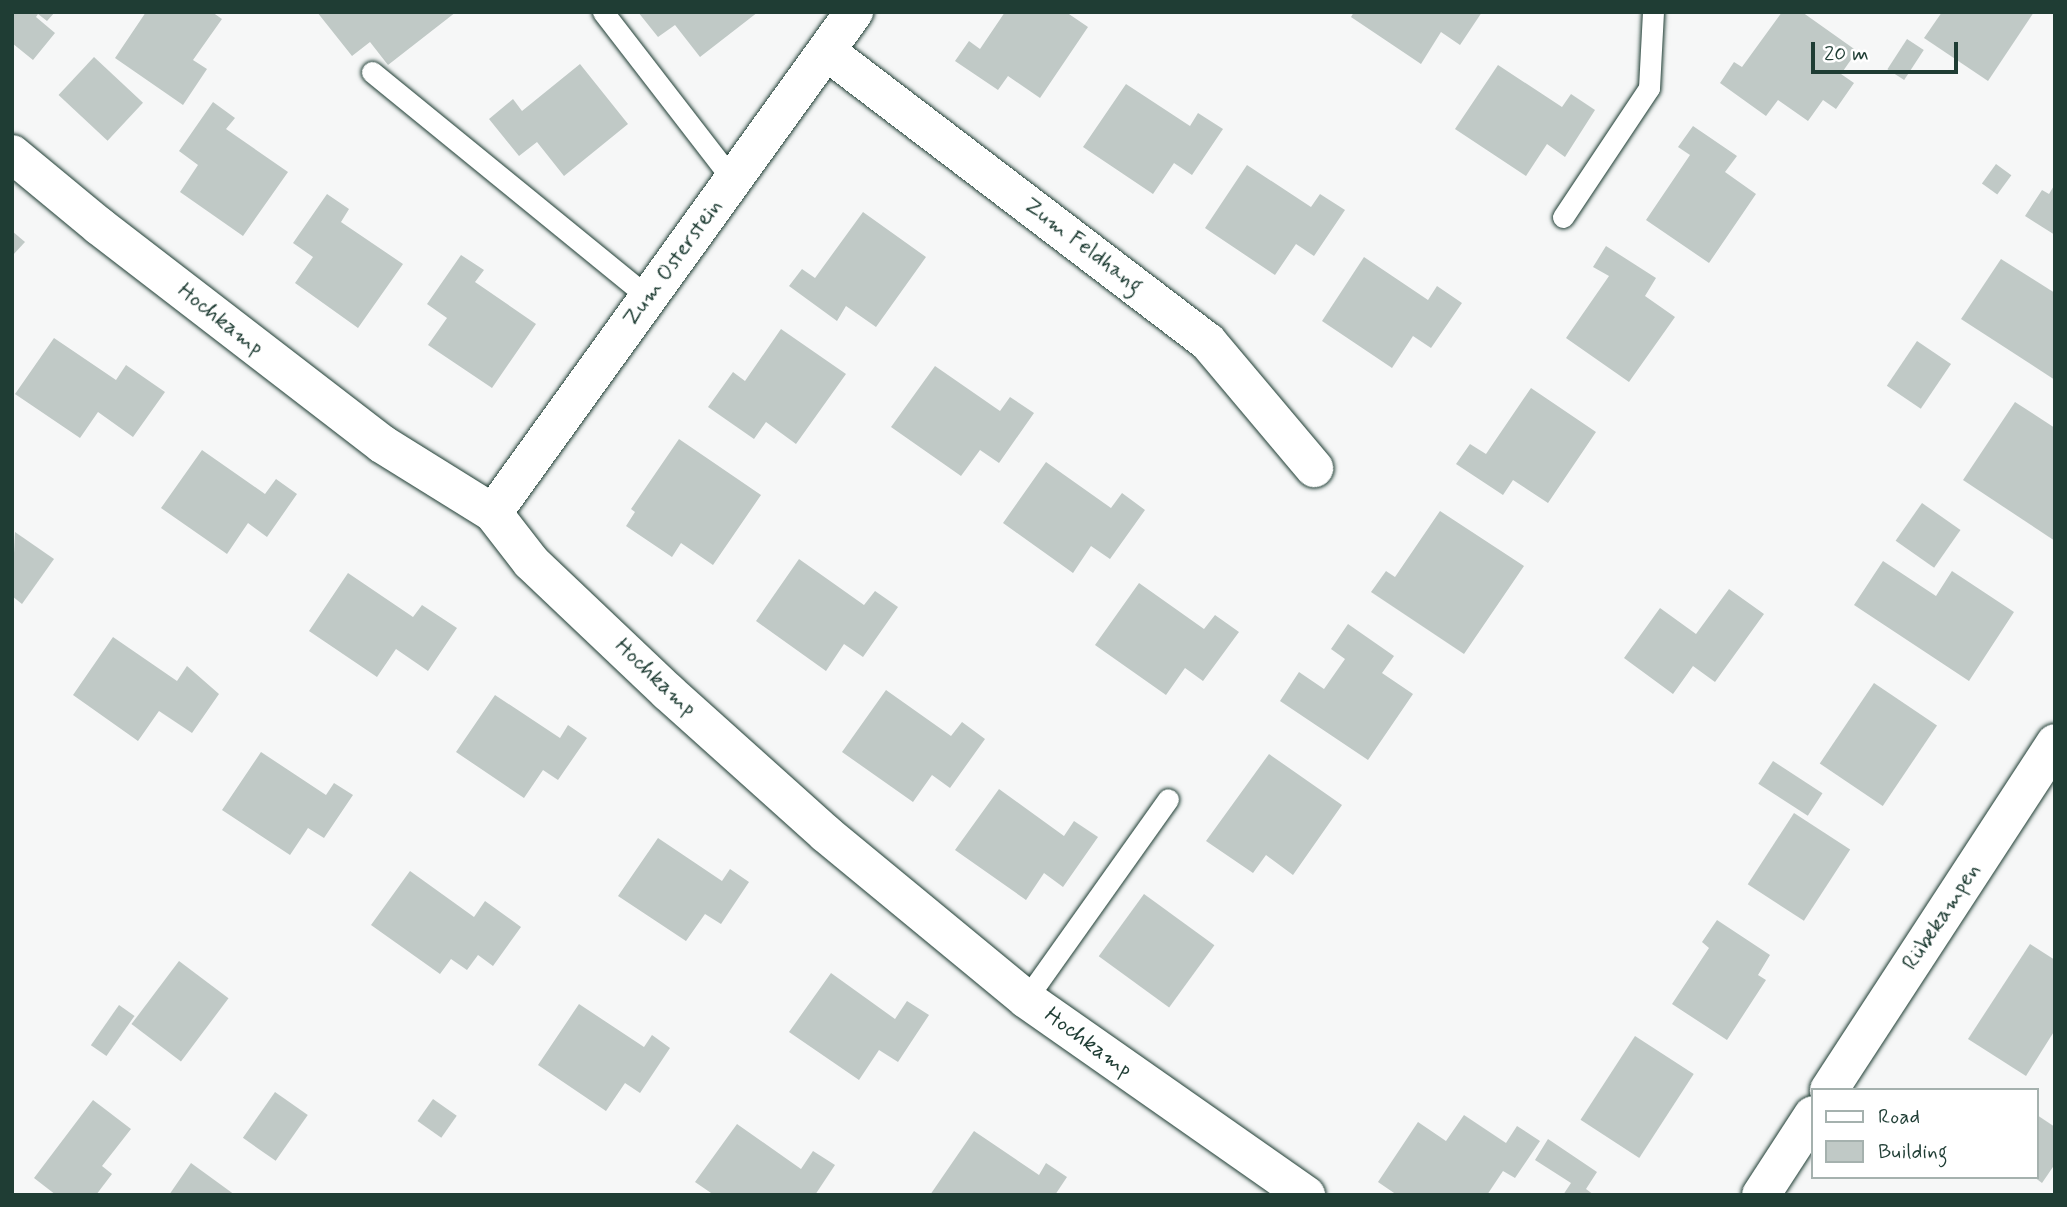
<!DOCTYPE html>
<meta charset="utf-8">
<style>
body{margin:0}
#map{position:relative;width:2067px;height:1207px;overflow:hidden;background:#f6f7f7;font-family:Mynerve,sans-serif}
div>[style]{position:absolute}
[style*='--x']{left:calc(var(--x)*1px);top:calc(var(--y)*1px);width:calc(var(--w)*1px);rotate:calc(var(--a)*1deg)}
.building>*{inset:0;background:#c0c9c6;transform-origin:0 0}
.roads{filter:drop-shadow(0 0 2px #1f3d34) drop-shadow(0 0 2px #1f3d34)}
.service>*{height:21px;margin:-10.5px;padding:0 10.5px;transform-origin:10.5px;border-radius:10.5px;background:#fff}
.minor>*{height:38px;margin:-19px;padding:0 19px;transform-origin:19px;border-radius:19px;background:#fff}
span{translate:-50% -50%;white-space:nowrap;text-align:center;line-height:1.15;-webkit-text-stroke:5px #fff;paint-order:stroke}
.street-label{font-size:23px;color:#1f3d34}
.frame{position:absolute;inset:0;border:14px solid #1f3d34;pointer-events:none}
.legend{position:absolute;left:1811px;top:1088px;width:228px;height:91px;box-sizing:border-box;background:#fff;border:2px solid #a5b1ae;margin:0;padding:9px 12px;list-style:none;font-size:21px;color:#1f3d34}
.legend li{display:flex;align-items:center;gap:14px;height:35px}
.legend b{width:35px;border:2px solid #a5b1ae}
.scale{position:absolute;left:1811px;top:42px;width:147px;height:32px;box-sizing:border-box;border:4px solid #1f3d34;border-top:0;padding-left:9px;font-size:21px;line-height:24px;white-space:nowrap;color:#1f3d34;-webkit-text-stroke:5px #fff;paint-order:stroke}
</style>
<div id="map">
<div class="building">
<i style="clip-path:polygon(12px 12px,55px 12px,47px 21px,38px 14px,36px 17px,55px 33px,33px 60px,12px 43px)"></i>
<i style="clip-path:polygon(146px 12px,212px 12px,222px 19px,193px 60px,207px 69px,183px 105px,115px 58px)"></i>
<i style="clip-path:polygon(317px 12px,456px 12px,388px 65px,370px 42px,352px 56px)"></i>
<i style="clip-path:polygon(638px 12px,758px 12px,700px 57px,675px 25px,658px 37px)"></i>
<i style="clip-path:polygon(1005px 12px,1066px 12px,1088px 27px,1040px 98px,1008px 76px,998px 90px,955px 61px,969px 41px,980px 49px)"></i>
<i style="clip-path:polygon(1354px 12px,1482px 12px,1460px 45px,1441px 32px,1421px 64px,1351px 17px)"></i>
<i style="clip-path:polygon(1782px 12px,1802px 12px,1857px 51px,1841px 74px,1854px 83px,1836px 109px,1823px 100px,1808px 121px,1778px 100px,1766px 116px,1720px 83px,1734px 62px,1742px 67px)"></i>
<i style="clip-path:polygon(1942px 12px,2034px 12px,1988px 81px,1924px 38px)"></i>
<i style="left:1907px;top:39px;width:20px;height:36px;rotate:33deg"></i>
<i style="left:94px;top:57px;width:67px;height:52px;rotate:43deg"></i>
<i style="clip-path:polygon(580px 64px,628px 124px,564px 176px,537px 142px,519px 156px,489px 119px,513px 99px,522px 111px)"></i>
<i style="clip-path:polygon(1498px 65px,1562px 107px,1571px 94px,1595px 110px,1565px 157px,1547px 144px,1526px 176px,1455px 129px)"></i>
<i style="clip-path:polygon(1126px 84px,1190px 126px,1198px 113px,1223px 129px,1192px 175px,1174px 163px,1153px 194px,1083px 147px)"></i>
<i style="clip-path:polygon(213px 102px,235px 118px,226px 129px,288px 172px,243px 236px,180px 192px,198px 165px,179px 151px)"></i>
<i style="clip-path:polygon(1693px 126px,1737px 156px,1725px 172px,1756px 194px,1709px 263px,1646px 220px,1690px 155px,1678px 147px)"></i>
<i style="left:1996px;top:164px;width:19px;height:24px;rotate:36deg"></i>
<i style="clip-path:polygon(1247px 165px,1311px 207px,1320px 194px,1345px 210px,1314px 256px,1296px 244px,1275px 275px,1205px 228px)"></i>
<i style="clip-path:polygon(2055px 184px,2055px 235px,2025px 216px,2042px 190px,2049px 194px)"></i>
<i style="clip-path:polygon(327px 194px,349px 209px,341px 222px,403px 264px,358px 328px,295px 283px,313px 257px,293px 243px)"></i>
<i style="clip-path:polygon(863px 212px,926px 257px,876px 327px,846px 306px,837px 321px,789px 286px,802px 269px,815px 278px)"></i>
<i style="clip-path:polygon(12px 231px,25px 242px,12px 256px)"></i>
<i style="clip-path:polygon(1606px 246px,1656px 278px,1645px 296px,1675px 317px,1629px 382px,1566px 338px,1609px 276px,1593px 267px)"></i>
<i style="clip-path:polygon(461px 255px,484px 270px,475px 282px,536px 324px,492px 388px,428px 345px,447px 318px,427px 304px)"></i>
<i style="clip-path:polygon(1364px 257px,1428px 300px,1437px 286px,1462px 303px,1431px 348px,1413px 336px,1392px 368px,1322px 321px)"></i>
<i style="clip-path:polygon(2001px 259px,2055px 293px,2055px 380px,1961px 319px)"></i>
<i style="clip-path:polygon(781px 329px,846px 374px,796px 444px,766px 422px,754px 439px,708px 407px,733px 372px,745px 381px)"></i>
<i style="clip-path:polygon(54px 338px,116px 380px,126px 365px,165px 392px,133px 437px,98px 412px,80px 438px,15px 394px)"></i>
<i style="left:1917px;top:341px;width:41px;height:54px;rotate:34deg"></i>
<i style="clip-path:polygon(935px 366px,1000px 411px,1010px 397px,1034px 413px,999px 463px,980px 450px,961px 476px,891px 427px)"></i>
<i style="clip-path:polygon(1531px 388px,1596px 432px,1548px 503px,1513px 480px,1503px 495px,1456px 464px,1470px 444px,1486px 454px)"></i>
<i style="clip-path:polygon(2015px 402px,2055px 428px,2055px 541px,1963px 480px)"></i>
<i style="clip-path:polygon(679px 439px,761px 495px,713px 565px,681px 543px,672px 557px,626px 526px,635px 512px,631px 509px)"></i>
<i style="clip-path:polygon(202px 450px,265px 494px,276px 479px,297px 494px,267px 537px,248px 523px,227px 554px,161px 508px)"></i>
<i style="clip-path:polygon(1046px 462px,1111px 508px,1122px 493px,1145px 510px,1110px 559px,1091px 546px,1073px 573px,1003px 523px)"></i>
<i style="left:1922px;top:503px;width:47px;height:46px;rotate:35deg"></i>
<i style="clip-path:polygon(1440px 511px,1524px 566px,1464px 654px,1371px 592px,1386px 571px,1395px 577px)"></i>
<i style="clip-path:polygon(15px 532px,54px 559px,22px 604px,12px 596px)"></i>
<i style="clip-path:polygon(799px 559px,864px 605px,875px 591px,898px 607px,863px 657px,844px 644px,826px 671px,756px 621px)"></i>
<i style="clip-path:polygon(1883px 561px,1936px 596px,1952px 571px,2014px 612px,1969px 681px,1854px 605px)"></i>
<i style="clip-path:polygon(348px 573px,413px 617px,422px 605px,457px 628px,428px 671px,396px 649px,377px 677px,309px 631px)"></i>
<i style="clip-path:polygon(1139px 583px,1204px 629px,1215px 615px,1239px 632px,1203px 681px,1185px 668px,1166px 695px,1095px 645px)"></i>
<i style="clip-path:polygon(1729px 589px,1764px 614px,1715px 682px,1693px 666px,1673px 694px,1624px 658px,1660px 608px,1696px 634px)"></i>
<i style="clip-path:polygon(1348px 624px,1394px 656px,1382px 673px,1413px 694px,1368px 760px,1280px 701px,1299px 672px,1324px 689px,1345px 659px,1331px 649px)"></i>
<i style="clip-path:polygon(113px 637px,177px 681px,187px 666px,219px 694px,192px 733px,159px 711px,138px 741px,73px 695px)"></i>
<i style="left:1874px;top:683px;width:76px;height:97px;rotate:34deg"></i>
<i style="clip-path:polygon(886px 690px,951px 736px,962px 722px,985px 739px,950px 788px,932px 775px,913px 802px,842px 752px)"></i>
<i style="clip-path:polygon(495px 695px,560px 738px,568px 725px,587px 738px,558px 780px,543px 770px,524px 798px,456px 752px)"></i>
<i style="clip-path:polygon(261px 752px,326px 795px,334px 783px,353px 795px,324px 838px,308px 828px,290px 855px,222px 810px)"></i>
<i style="clip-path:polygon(1269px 754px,1342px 805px,1293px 875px,1266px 855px,1253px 873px,1206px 841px)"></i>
<i style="left:1773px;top:761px;width:59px;height:27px;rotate:33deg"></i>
<i style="clip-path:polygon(999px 789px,1064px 836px,1074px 821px,1098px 837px,1063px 887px,1044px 873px,1026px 900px,955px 850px)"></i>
<i style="left:1794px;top:813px;width:67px;height:85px;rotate:33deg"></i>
<i style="clip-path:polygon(658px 838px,722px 881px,730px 869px,749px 882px,721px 924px,705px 914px,686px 941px,618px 896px)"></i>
<i style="clip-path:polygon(410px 871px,474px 917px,485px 901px,521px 927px,493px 966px,478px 955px,467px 970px,451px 959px,440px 974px,371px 925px)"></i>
<i style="left:1144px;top:894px;width:87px;height:77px;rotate:36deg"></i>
<i style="clip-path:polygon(1717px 920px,1770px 955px,1758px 975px,1766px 980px,1727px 1040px,1672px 1004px,1709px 948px,1702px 942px)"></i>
<i style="clip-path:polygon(2030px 944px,2055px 960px,2055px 1030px,2026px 1076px,1968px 1039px)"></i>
<i style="left:179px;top:961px;width:62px;height:79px;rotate:37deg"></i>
<i style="clip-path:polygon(831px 973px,895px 1019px,907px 1001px,929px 1015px,898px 1062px,879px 1050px,859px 1080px,789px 1032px)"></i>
<i style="clip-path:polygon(579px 1004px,644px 1047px,652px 1035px,670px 1048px,640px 1093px,625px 1083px,606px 1111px,538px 1065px)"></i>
<i style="left:119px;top:1005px;width:19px;height:49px;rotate:35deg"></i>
<i style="left:1635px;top:1036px;width:70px;height:100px;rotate:33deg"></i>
<i style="left:275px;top:1092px;width:40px;height:56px;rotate:35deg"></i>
<i style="left:433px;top:1099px;width:29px;height:27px;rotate:35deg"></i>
<i style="clip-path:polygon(93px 1100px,131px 1129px,102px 1166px,112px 1174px,96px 1195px,56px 1195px,34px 1178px)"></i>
<i style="clip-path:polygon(1464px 1115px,1506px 1143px,1517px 1126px,1540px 1141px,1515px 1178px,1503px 1171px,1487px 1195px,1397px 1195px,1378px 1182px,1418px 1122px,1446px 1141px)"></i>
<i style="clip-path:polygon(2037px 1115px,2055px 1127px,2055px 1164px,2042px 1183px,2034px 1177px)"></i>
<i style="clip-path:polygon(737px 1124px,801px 1169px,813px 1151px,835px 1165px,815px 1195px,714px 1195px,695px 1182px)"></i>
<i style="clip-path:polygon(974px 1131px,1039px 1175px,1046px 1163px,1067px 1177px,1055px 1195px,930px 1195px)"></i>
<i style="clip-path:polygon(1548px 1139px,1597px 1172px,1586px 1189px,1594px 1195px,1563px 1195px,1571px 1183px,1535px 1160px)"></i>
<i style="clip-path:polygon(191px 1163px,235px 1195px,169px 1195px)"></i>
</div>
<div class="roads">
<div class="service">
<i style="--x:603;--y:12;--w:212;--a:52.3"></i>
<i style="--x:372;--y:72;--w:356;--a:39.2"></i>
<i style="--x:1563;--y:217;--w:155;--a:-56.3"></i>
<i style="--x:1649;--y:88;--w:76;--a:-87"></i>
<i style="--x:1026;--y:999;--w:245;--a:-54.6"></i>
</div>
<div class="minor">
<i style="--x:826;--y:51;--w:480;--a:37.3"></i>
<i style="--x:1208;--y:342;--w:165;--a:49.9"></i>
<i style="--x:12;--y:154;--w:113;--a:39.6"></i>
<i style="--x:99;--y:226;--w:357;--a:37.6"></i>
<i style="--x:382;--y:444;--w:131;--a:31.9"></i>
<i style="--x:493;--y:513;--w:62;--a:52.2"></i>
<i style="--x:531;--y:562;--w:189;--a:43.5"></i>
<i style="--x:668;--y:692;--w:212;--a:41.9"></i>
<i style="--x:826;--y:834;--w:259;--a:39.5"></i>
<i style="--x:1026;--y:999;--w:342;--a:35"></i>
<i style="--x:493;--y:513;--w:618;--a:-54.23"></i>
<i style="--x:1829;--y:1090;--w:414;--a:-56.9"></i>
<i style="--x:1761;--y:1195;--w:95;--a:-57"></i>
</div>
</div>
<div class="street-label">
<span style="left:1083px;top:246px;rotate:37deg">Zum Feldhang</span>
<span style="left:673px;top:263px;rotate:-54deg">Zum Osterstein</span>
<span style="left:220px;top:320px;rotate:38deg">Hochkamp</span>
<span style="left:655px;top:678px;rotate:43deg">Hochkamp</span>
<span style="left:1942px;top:917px;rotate:-57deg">Rübekampen</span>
<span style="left:1088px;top:1043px;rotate:36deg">Hochkamp</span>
</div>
<div class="frame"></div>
<ul class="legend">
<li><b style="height:9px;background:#fff"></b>Road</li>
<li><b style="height:19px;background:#c0c9c6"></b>Building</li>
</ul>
<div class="scale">20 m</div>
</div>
